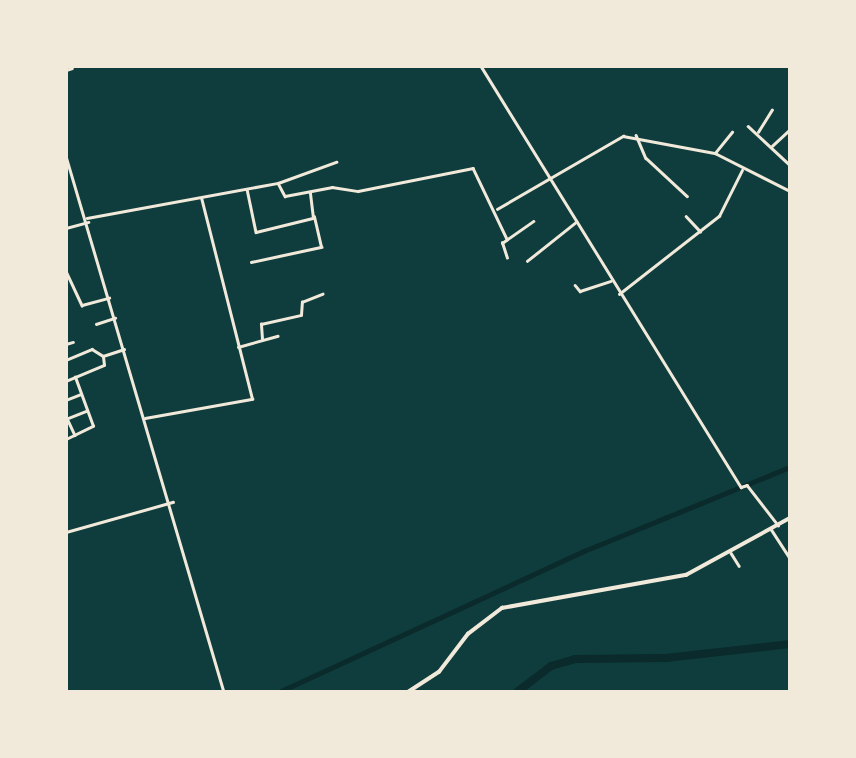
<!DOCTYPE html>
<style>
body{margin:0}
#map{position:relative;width:856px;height:758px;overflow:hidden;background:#0f3d3e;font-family:"Public Sans",sans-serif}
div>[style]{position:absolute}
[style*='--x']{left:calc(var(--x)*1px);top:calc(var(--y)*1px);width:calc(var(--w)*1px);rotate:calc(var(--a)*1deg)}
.canal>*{height:4.5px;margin:-2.25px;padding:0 2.25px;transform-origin:2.25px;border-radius:2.25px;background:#0a2a2b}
.river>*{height:8px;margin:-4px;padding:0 4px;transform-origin:4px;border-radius:4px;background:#0a2a2b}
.minor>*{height:2.5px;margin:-1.25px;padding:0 1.25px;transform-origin:1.25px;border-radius:1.25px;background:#f1e9da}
.tertiary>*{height:3.5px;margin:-1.75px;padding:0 1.75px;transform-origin:1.75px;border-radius:1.75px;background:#f1e9da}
span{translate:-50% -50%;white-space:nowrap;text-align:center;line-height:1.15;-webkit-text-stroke:5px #f1e9da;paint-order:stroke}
.frame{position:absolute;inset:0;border:68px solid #f1e9da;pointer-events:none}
</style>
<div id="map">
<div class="canal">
<i style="--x:279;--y:692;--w:336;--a:-24.8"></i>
<i style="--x:584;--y:551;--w:222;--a:-22.2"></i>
</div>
<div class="river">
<i style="--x:517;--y:692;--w:43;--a:-37.4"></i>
<i style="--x:551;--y:666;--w:25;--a:-16"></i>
<i style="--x:575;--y:659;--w:91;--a:-0.6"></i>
<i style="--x:666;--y:658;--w:125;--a:-6.4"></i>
</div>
<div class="minor">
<i style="--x:481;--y:66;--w:495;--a:58.3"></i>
<i style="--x:741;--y:487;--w:6;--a:-18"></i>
<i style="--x:747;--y:485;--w:51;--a:52.2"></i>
<i style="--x:66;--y:70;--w:6;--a:-18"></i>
<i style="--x:748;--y:126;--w:57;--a:42.9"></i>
<i style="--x:758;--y:132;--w:26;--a:-58"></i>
<i style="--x:636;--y:135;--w:25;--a:67"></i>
<i style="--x:646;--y:158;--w:56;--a:42.8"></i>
<i style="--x:772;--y:146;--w:25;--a:-43"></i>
<i style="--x:715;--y:153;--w:27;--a:-51"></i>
<i style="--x:66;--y:156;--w:559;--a:73.58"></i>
<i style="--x:278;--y:183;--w:62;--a:-19.9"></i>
<i style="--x:247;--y:189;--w:44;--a:78.2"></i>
<i style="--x:256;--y:232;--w:59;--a:-13.8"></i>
<i style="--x:313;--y:218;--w:26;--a:-97"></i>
<i style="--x:497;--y:209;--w:146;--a:-30.1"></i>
<i style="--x:623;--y:136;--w:94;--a:10.5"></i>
<i style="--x:715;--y:153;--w:84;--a:26.9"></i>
<i style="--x:686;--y:216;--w:21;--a:47"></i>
<i style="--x:87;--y:218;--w:194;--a:-10.4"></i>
<i style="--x:278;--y:183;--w:15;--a:62"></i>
<i style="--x:285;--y:196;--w:48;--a:-10.8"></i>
<i style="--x:332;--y:187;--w:26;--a:9"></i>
<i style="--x:358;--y:191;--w:117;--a:-11.3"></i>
<i style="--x:473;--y:168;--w:79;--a:64.4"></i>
<i style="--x:66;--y:228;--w:23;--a:-15"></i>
<i style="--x:507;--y:258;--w:16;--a:-108"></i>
<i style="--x:502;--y:243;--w:38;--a:-35"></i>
<i style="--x:527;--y:261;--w:63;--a:-38.5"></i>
<i style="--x:251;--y:262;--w:72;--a:-12.1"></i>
<i style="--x:321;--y:247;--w:31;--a:-103"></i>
<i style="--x:66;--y:271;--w:38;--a:65"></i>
<i style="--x:82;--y:305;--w:28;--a:-15"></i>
<i style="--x:575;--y:285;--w:8;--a:50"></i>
<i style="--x:580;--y:291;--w:32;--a:-18"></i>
<i style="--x:619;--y:294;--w:127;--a:-38"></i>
<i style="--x:719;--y:216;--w:51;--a:-63.4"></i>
<i style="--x:96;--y:324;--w:20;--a:-18"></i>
<i style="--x:66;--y:327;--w:1;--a:0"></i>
<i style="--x:262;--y:339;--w:15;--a:-94"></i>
<i style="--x:261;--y:324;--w:41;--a:-12.7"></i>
<i style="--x:301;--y:315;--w:13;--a:-86"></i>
<i style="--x:302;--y:302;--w:22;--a:-22"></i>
<i style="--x:66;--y:344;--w:7;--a:-16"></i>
<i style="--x:238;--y:347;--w:41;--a:-15.8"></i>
<i style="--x:66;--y:360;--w:28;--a:-23"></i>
<i style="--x:92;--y:349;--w:13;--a:32"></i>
<i style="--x:103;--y:356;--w:22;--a:-18"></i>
<i style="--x:66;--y:381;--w:41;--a:-22.8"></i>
<i style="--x:104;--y:365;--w:8;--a:-97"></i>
<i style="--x:66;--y:400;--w:16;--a:-22"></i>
<i style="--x:66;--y:416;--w:21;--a:65"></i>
<i style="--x:145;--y:418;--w:109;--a:-10.1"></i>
<i style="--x:252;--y:399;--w:207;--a:-104.2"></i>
<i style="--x:66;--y:419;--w:22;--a:-22"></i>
<i style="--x:66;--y:439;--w:30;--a:-26"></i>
<i style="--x:93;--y:426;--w:52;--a:-110.2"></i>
<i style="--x:771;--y:529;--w:35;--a:57"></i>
<i style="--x:66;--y:532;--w:111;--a:-15.7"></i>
<i style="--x:731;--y:553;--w:15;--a:58"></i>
<i style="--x:573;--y:692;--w:151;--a:0"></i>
</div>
<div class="tertiary">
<i style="--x:408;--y:692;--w:37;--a:-33"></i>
<i style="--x:439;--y:672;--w:48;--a:-52.7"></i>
<i style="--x:468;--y:634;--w:43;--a:-37.4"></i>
<i style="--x:502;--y:608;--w:187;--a:-10.2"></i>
<i style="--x:686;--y:575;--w:119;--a:-28.7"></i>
</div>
<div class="frame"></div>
</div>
